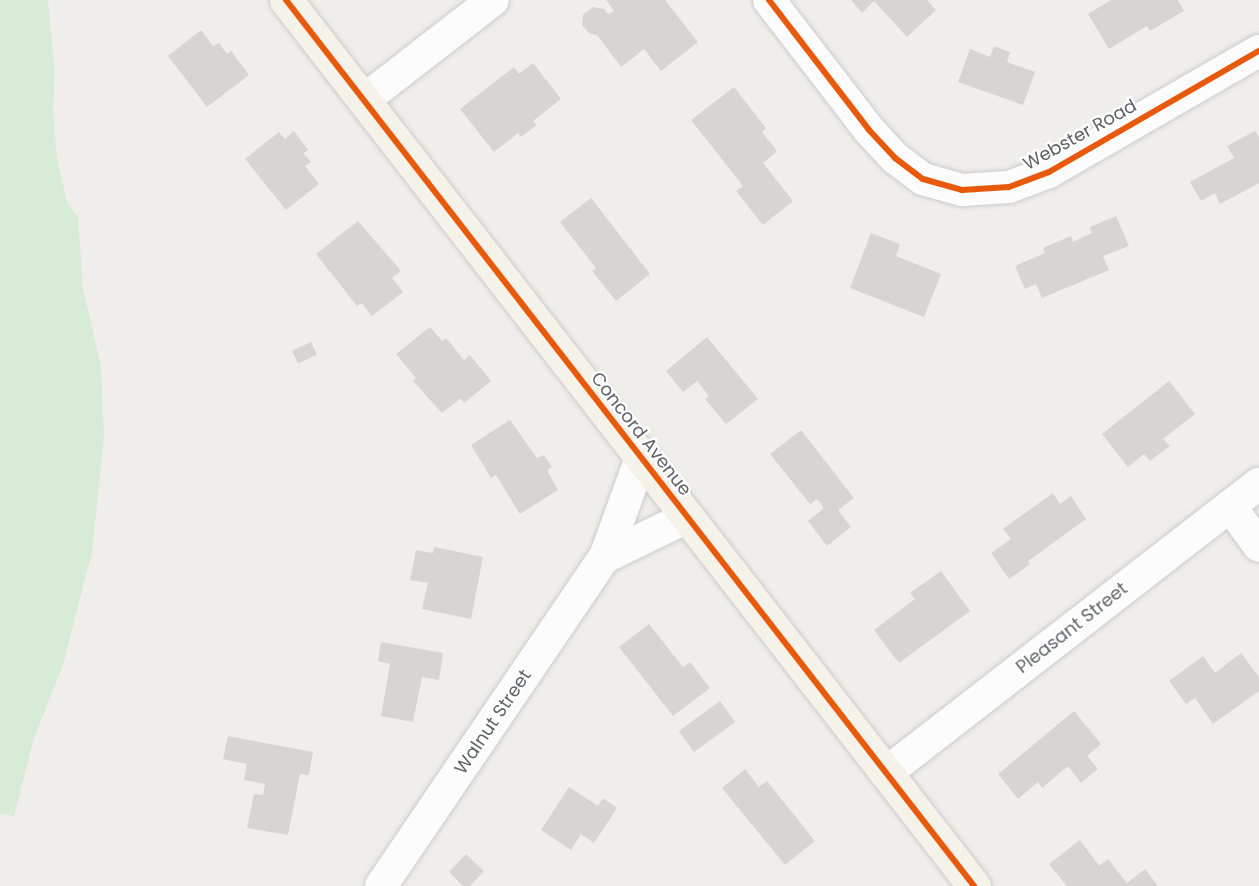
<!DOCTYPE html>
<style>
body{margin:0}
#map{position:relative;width:1259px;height:886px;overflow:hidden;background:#efeeea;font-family:Poppins,sans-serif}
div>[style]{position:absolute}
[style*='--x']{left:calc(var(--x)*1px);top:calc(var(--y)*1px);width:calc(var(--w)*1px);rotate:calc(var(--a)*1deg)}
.green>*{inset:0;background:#d8ebd6}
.building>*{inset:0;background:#d6d5d3;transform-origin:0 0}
.roads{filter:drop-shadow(0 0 2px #cbcccc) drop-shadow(0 0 2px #cbcccc)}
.minor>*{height:32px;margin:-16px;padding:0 16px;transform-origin:16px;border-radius:16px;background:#fdfcfc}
.major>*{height:33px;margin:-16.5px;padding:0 16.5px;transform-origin:16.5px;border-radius:16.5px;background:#f4f2e9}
.cycleway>*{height:6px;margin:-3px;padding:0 3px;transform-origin:3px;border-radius:3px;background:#e8590c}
span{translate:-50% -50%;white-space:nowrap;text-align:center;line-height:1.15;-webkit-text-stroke:4.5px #fff;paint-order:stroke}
.street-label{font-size:18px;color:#5f6368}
</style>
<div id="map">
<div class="green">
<i style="clip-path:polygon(0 0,48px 0,55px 75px,53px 107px,57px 159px,67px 202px,78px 217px,83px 290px,101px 365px,104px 437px,92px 552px,64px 662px,33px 741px,14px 816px,0 814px)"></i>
</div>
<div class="building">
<i style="clip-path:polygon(606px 0,665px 0,698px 42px,661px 71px,644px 49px,621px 67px,597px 35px,589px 33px,582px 25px,583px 15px,593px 7px,604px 9px,608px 14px,614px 11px)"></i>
<i style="clip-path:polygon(851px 0,927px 0,936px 10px,907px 37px,874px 1px,862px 13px)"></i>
<i style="clip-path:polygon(1111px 0,1178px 0,1184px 11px,1150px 31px,1147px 26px,1109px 49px,1088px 14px)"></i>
<i style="clip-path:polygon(201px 30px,213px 46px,219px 43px,227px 54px,231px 51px,249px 75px,207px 107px,168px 56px)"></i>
<i style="clip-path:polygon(994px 46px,1010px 52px,1007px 62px,1035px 72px,1023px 105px,958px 82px,970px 49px,990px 57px)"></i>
<i style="clip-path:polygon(533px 63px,561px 99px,533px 121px,537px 125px,521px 137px,518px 133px,494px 152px,460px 109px,514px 67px,519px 74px)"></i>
<i style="clip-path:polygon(734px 87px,766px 128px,762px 132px,777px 151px,763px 163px,793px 201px,763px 225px,736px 191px,743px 186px,691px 120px)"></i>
<i style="clip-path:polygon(294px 131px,308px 150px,303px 153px,311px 162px,305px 166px,319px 184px,286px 210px,245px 159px,279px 132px,285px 139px)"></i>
<i style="clip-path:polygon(1255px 131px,1259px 137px,1259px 183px,1220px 204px,1215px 193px,1201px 201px,1190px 182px,1234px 158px,1227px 146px)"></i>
<i style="clip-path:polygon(591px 198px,650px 274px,616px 301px,592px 271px,596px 268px,560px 222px)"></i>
<i style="clip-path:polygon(1116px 216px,1129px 246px,1103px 256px,1109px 270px,1042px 298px,1036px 284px,1025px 289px,1015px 266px,1045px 253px,1043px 248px,1071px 236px,1073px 242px,1092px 233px,1090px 227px)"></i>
<i style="clip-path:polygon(358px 221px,401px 271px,392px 278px,403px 292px,372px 316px,362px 303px,357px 306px,316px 254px)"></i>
<i style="clip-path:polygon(871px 233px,900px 244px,896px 256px,941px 274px,924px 317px,850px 288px)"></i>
<i style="clip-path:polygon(430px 327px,442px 341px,446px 338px,464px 360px,470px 355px,491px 381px,464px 403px,461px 398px,442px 413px,413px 381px,416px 378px,396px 354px)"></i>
<i style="clip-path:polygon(707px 337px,758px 399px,726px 424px,705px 399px,709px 396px,697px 381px,683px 392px,666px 371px)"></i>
<i style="left:311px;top:342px;width:14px;height:21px;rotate:65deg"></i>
<i style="clip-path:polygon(1169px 381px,1195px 414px,1163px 439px,1170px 446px,1150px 461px,1144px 454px,1128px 467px,1102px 434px)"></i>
<i style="clip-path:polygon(510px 420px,537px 458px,544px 455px,552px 467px,547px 470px,558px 490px,520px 514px,496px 475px,491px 478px,471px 445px)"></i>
<i style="clip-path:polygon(801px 430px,854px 498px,838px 510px,851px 527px,827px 546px,808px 521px,824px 508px,817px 499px,810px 504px,770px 454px)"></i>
<i style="clip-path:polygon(1053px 493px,1060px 504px,1071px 496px,1086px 519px,1028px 561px,1030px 564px,1009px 579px,991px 553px,1011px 539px,1003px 529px)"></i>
<i style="clip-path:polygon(434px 547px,483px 557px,471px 619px,422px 609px,428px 583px,410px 580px,416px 550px,433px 553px)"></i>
<i style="clip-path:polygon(941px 571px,970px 611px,899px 663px,874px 630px,915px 599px,910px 593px)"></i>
<i style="clip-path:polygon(649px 624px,683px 667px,690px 662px,710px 688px,673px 716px,619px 647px)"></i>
<i style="clip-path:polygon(381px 642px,443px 653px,439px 680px,422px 677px,413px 722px,381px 716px,390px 664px,378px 661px)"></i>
<i style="clip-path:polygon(1241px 653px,1259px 677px,1259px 691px,1213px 724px,1195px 698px,1186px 704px,1169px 681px,1203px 656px,1215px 673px)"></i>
<i style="left:720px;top:701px;width:26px;height:51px;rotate:54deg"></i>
<i style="clip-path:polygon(1074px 711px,1101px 744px,1087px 756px,1098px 769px,1081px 783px,1068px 766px,1042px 788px,1038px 782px,1018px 799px,998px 774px)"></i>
<i style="clip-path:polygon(228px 736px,313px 752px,309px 775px,300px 774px,288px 835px,247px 828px,254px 794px,263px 795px,265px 784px,244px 780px,247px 764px,223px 759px)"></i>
<i style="clip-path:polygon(745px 769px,759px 787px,767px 781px,815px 841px,785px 865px,722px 788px)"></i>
<i style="clip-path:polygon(569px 787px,598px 806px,603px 798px,617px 808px,594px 843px,581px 834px,571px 850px,541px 830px)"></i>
<i style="clip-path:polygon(1080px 840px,1099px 866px,1108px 859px,1127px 883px,1145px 869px,1158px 886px,1067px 886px,1049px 864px)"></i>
<i style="clip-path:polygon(466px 854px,484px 871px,470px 886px,463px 886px,449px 872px)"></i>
</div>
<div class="roads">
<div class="minor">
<i style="--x:769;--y:0;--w:164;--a:52.4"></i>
<i style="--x:869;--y:130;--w:38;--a:47"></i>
<i style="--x:895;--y:158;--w:35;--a:37"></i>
<i style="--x:923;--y:179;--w:41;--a:15.8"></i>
<i style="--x:962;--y:190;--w:47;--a:-3.7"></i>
<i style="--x:1009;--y:187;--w:43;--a:-20.6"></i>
<i style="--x:1049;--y:172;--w:242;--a:-30"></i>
<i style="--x:364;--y:100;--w:163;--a:-37.8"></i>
<i style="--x:1230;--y:506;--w:49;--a:54.1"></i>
<i style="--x:605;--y:557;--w:91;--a:-26"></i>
<i style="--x:886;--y:773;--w:472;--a:-37.8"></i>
<i style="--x:381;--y:886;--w:398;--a:-55.8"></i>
<i style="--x:605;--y:557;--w:105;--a:-70"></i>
</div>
<div class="major">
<i style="--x:286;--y:0;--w:1122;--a:52.17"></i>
</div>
</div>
<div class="cycleway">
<i style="--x:286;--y:0;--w:1122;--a:52.17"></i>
<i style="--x:769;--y:0;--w:164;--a:52.4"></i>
<i style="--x:869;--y:130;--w:38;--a:47"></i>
<i style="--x:895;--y:158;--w:35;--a:37"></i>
<i style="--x:923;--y:179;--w:41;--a:15.8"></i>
<i style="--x:962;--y:190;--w:47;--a:-3.7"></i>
<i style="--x:1009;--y:187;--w:43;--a:-20.6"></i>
<i style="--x:1049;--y:172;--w:242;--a:-30"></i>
</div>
<div class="street-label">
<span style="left:1080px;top:135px;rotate:-29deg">Webster Road</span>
<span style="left:641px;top:434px;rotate:52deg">Concord Avenue</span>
<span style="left:1072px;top:628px;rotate:-38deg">Pleasant Street</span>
<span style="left:493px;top:722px;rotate:-56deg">Walnut Street</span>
</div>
</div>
